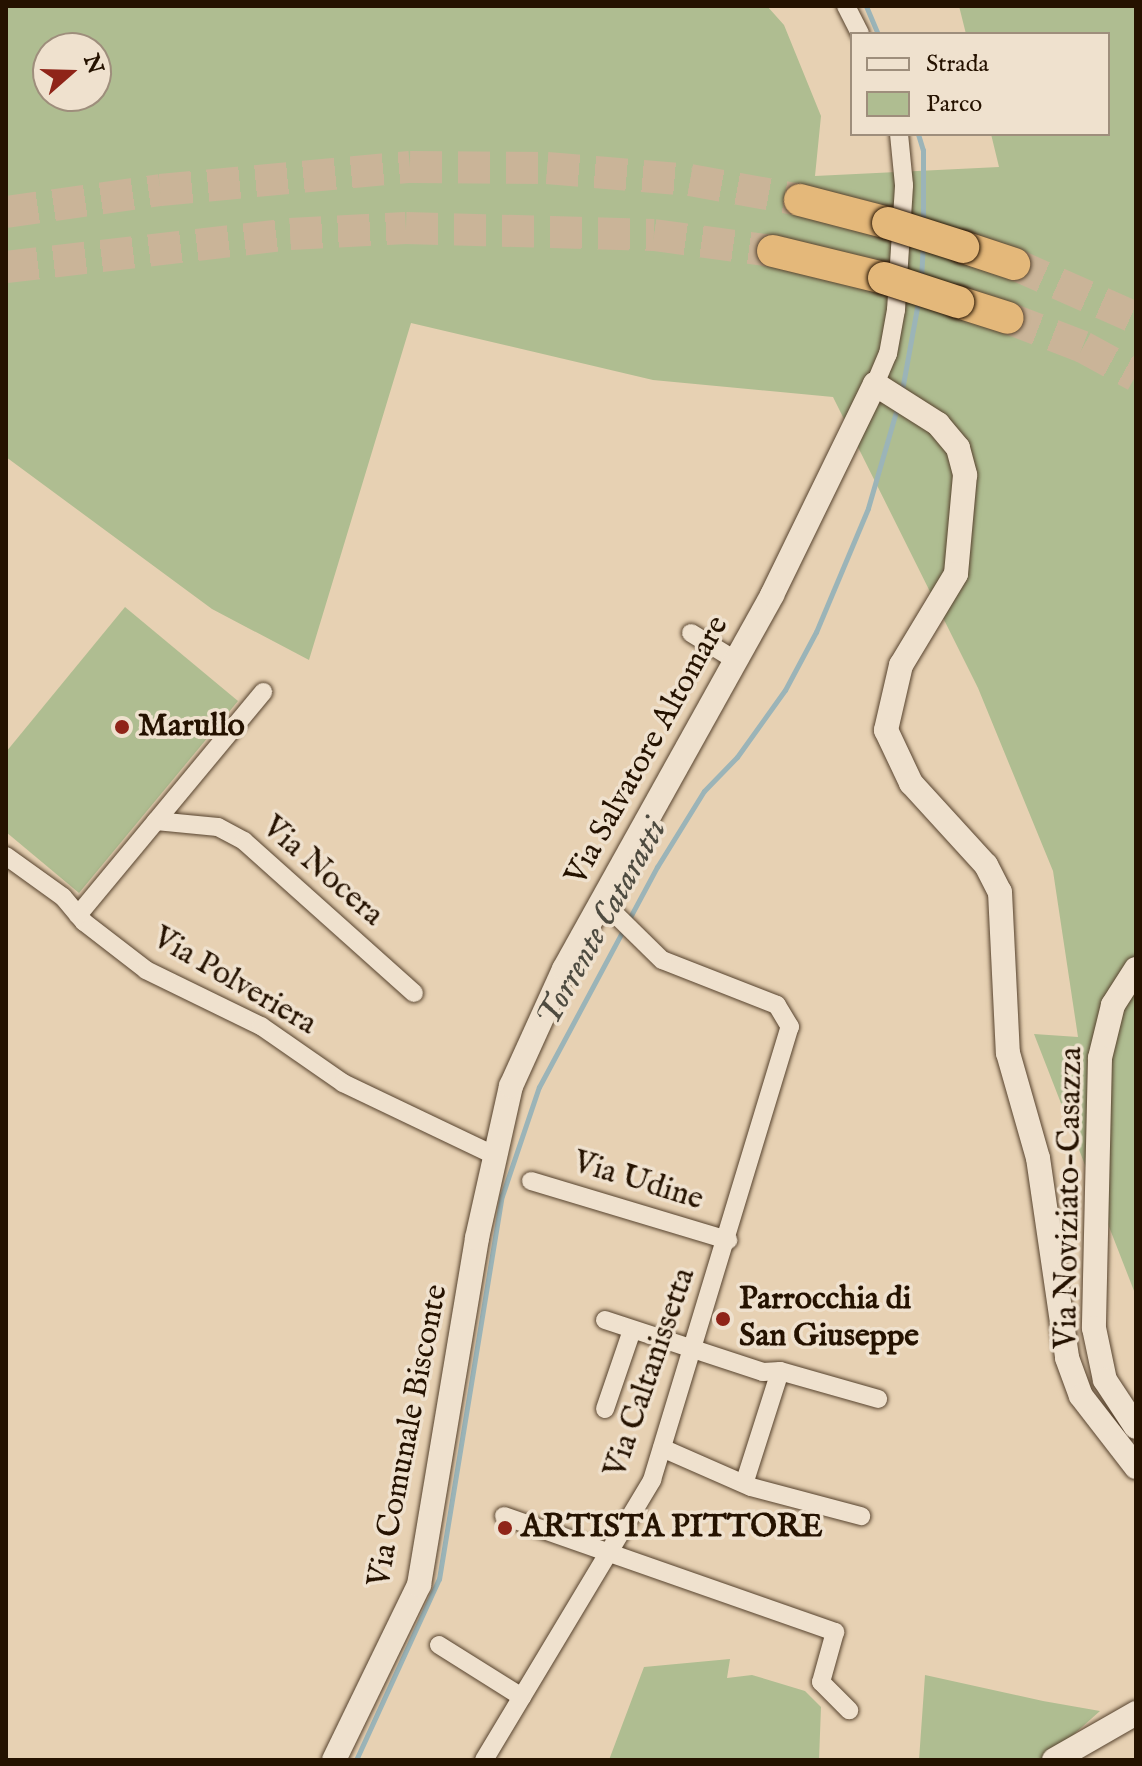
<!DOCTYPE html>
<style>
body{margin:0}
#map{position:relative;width:1142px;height:1766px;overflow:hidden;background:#e7d1b3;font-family:"IM FELL English",serif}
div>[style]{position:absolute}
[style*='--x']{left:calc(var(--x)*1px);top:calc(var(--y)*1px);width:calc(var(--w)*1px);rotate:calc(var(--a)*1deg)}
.green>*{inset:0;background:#afbd91}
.stream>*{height:5px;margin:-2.5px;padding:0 2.5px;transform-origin:2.5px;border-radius:2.5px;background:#9bb4b8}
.highway-tunnel>*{height:32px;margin-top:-16px;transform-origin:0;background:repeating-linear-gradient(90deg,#cab498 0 32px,transparent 0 48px)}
.roads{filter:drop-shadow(0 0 2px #56422d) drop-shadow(0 0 2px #56422d)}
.street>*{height:18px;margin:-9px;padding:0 9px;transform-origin:9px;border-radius:9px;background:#efe1ce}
.secondary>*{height:24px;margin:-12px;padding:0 12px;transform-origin:12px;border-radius:12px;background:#efe1ce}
.highway>*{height:32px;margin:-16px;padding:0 16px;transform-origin:16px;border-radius:16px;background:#e4b87a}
.bridges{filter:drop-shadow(0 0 2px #251200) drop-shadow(0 0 2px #251200)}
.highway-bridge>*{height:32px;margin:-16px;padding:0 16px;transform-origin:16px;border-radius:16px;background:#e4b87a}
.dots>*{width:22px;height:22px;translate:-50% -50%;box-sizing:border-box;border:4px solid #efe1ce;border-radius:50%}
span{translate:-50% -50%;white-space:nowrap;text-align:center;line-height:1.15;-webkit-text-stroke:7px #efe1ce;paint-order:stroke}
.poi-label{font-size:32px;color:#251200;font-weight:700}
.left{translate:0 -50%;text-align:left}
.street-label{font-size:32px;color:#251200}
.water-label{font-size:34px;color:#4e4b40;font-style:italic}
.frame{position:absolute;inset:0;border:8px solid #251200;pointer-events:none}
.legend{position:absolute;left:850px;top:32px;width:260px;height:104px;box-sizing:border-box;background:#efe1ce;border:2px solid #9e8e7c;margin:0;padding:10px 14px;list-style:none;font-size:24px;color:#251200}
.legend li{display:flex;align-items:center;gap:16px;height:40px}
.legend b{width:40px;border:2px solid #9e8e7c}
.north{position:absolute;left:32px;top:32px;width:80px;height:80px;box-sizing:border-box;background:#efe1ce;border:2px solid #9e8e7c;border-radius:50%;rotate:70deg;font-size:22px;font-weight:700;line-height:32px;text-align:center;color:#251200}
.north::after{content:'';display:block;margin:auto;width:28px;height:36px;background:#8f2418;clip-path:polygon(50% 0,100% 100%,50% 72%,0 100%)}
</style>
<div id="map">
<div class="green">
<i style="clip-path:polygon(evenodd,6px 6px,767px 6px,784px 25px,821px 116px,815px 176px,999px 167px,991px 134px,1108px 134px,1108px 34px,966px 34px,959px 6px,1136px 6px,1136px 1296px,1034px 1034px,1078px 1037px,1053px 871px,978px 688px,833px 397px,653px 380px,411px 323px,309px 660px,212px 609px,6px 457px,6px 6px,48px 48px,96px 48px,96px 96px,48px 96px,48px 48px)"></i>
<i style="clip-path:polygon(125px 607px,238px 701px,79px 893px,6px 832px,6px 752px)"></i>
<i style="clip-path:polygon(730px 1659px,727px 1678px,752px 1675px,805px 1691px,821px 1707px,819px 1760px,609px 1760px,644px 1667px)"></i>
<i style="clip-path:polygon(925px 1675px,1043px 1701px,1100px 1711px,1045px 1760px,919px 1760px)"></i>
</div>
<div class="stream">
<i style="--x:866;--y:6;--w:30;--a:67"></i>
<i style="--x:918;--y:134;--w:17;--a:73"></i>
<i style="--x:923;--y:150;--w:74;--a:90"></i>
<i style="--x:921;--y:280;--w:34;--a:-87"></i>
<i style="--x:902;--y:390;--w:89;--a:-79.7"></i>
<i style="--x:356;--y:1760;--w:199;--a:-65.4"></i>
<i style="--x:439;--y:1579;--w:388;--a:-80.7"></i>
<i style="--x:502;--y:1196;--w:115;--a:-71.3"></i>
<i style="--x:539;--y:1087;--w:250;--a:-61.8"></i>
<i style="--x:657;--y:867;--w:89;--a:-58.3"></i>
<i style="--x:704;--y:791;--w:47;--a:-45.9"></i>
<i style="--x:737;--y:757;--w:82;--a:-54.4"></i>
<i style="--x:785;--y:690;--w:66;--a:-61.9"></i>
<i style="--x:816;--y:632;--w:134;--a:-67.2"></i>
<i style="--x:868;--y:508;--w:104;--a:-73.8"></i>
</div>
<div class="highway-tunnel">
<i style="--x:6;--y:212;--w:156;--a:-8.1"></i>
<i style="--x:160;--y:190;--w:251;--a:-5.3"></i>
<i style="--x:410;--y:167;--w:137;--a:0.4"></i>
<i style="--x:547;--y:168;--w:144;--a:4.8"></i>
<i style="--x:690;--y:180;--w:112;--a:10.3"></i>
<i style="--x:1014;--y:264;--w:133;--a:23.9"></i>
<i style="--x:6;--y:267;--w:286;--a:-6.6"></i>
<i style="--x:290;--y:234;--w:116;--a:-3"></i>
<i style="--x:406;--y:228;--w:248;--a:1.6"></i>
<i style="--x:654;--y:235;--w:120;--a:7.7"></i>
<i style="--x:1008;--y:318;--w:80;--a:21.1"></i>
<i style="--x:1083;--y:347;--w:60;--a:28.7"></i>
</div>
<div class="roads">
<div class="street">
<i style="--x:846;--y:6;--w:31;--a:63"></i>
<i style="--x:875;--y:384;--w:33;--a:-67"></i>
<i style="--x:888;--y:354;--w:45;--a:-79.7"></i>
<i style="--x:896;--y:310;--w:125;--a:-86.3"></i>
<i style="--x:904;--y:185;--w:51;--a:-95.6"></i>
<i style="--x:691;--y:633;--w:52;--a:31.5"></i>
<i style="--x:156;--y:821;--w:62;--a:5.5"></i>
<i style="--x:218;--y:827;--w:30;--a:28"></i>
<i style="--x:244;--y:841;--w:228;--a:41.8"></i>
<i style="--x:6;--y:856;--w:70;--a:35.7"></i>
<i style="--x:63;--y:897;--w:33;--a:50"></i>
<i style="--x:84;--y:922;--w:78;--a:37.7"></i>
<i style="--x:146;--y:970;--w:128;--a:26"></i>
<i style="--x:261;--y:1026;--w:100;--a:34.8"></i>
<i style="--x:343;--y:1083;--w:167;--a:25.5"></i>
<i style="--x:78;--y:915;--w:290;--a:-50.3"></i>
<i style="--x:531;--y:1181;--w:206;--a:16.7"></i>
<i style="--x:605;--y:1320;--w:166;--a:18.2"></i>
<i style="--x:763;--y:1372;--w:17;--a:-3"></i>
<i style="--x:780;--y:1371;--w:102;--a:15.9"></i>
<i style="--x:605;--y:1409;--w:83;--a:-71.1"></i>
<i style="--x:662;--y:1448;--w:97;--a:23.7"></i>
<i style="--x:751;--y:1487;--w:114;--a:14.8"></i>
<i style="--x:745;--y:1481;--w:115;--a:-72.3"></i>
<i style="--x:504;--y:1516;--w:351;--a:19.3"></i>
<i style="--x:835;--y:1632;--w:52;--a:105.6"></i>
<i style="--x:821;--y:1682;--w:40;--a:45"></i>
<i style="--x:439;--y:1645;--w:98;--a:32.1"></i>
<i style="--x:484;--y:1760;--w:327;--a:-59"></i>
<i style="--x:652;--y:1480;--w:474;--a:-73.1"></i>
<i style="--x:790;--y:1027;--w:26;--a:-121"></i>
<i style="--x:777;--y:1005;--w:123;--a:-158.6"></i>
<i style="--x:662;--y:960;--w:84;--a:-135.5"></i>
</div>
<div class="secondary">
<i style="--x:1136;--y:969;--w:43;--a:122.6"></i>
<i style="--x:1113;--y:1005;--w:55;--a:103.8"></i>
<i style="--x:1100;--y:1058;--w:270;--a:91.3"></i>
<i style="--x:1094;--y:1328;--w:53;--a:78.1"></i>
<i style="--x:1105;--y:1380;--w:56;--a:56.6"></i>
<i style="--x:334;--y:1760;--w:195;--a:-64.1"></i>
<i style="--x:419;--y:1585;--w:352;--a:-80.5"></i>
<i style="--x:477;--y:1238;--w:156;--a:-77.4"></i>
<i style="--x:511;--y:1086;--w:128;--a:-65.6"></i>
<i style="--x:564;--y:969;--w:428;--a:-60.9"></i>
<i style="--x:772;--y:595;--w:235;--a:-64"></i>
<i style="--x:875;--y:384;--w:75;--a:32.4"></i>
<i style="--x:938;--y:424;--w:31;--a:50"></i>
<i style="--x:958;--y:448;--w:28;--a:75"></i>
<i style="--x:965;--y:475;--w:99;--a:95.2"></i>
<i style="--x:956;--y:574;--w:106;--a:121.1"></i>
<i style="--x:901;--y:665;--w:67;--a:103"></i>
<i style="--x:886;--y:730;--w:59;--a:64.7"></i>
<i style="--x:911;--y:783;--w:111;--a:47.6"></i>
<i style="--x:986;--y:865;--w:30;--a:63"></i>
<i style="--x:1000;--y:892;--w:161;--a:87.2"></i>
<i style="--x:1008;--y:1053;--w:109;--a:74.1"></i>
<i style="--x:1038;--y:1158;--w:202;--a:81.7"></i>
<i style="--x:1067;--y:1358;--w:40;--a:69.8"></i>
<i style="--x:1081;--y:1396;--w:90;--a:52.2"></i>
<i style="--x:1054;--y:1760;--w:95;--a:-29.8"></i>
</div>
<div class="highway">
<i style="--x:800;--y:200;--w:91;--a:14.6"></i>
<i style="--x:963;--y:247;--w:54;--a:18.4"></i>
<i style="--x:773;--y:251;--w:114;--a:13.7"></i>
<i style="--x:958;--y:302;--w:52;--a:17.7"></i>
</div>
</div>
<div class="bridges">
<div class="highway-bridge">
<i style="--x:888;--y:223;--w:79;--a:17.7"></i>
<i style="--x:884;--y:278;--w:78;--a:18"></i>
</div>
</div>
<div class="dots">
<i style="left:122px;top:727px;background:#8f2418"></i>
<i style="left:723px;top:1319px;background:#8f2418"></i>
<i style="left:505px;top:1528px;background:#8f2418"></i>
</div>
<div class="poi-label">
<span class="left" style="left:138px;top:727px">Marullo</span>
<span class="left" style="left:739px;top:1319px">Parrocchia di<br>San Giuseppe</span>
<span class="left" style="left:521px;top:1528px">ARTISTA PITTORE</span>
</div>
<div class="street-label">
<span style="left:648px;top:751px;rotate:-61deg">Via Salvatore Altomare</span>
<span style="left:322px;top:872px;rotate:41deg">Via Nocera</span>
<span style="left:234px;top:982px;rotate:30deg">Via Polveriera</span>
<span style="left:638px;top:1182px;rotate:17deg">Via Udine</span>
<span style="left:1070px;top:1198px;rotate:-89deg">Via Noviziato-Casazza</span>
<span style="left:651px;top:1373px;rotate:-71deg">Via Caltanissetta</span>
<span style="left:409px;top:1436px;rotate:-79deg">Via Comunale Bisconte</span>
</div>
<div class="water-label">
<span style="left:602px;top:923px;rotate:-61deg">Torrente Cataratti</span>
</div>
<div class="frame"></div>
<ul class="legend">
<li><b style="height:10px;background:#efe1ce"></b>Strada</li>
<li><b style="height:22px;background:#afbd91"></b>Parco</li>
</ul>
<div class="north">N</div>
</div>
